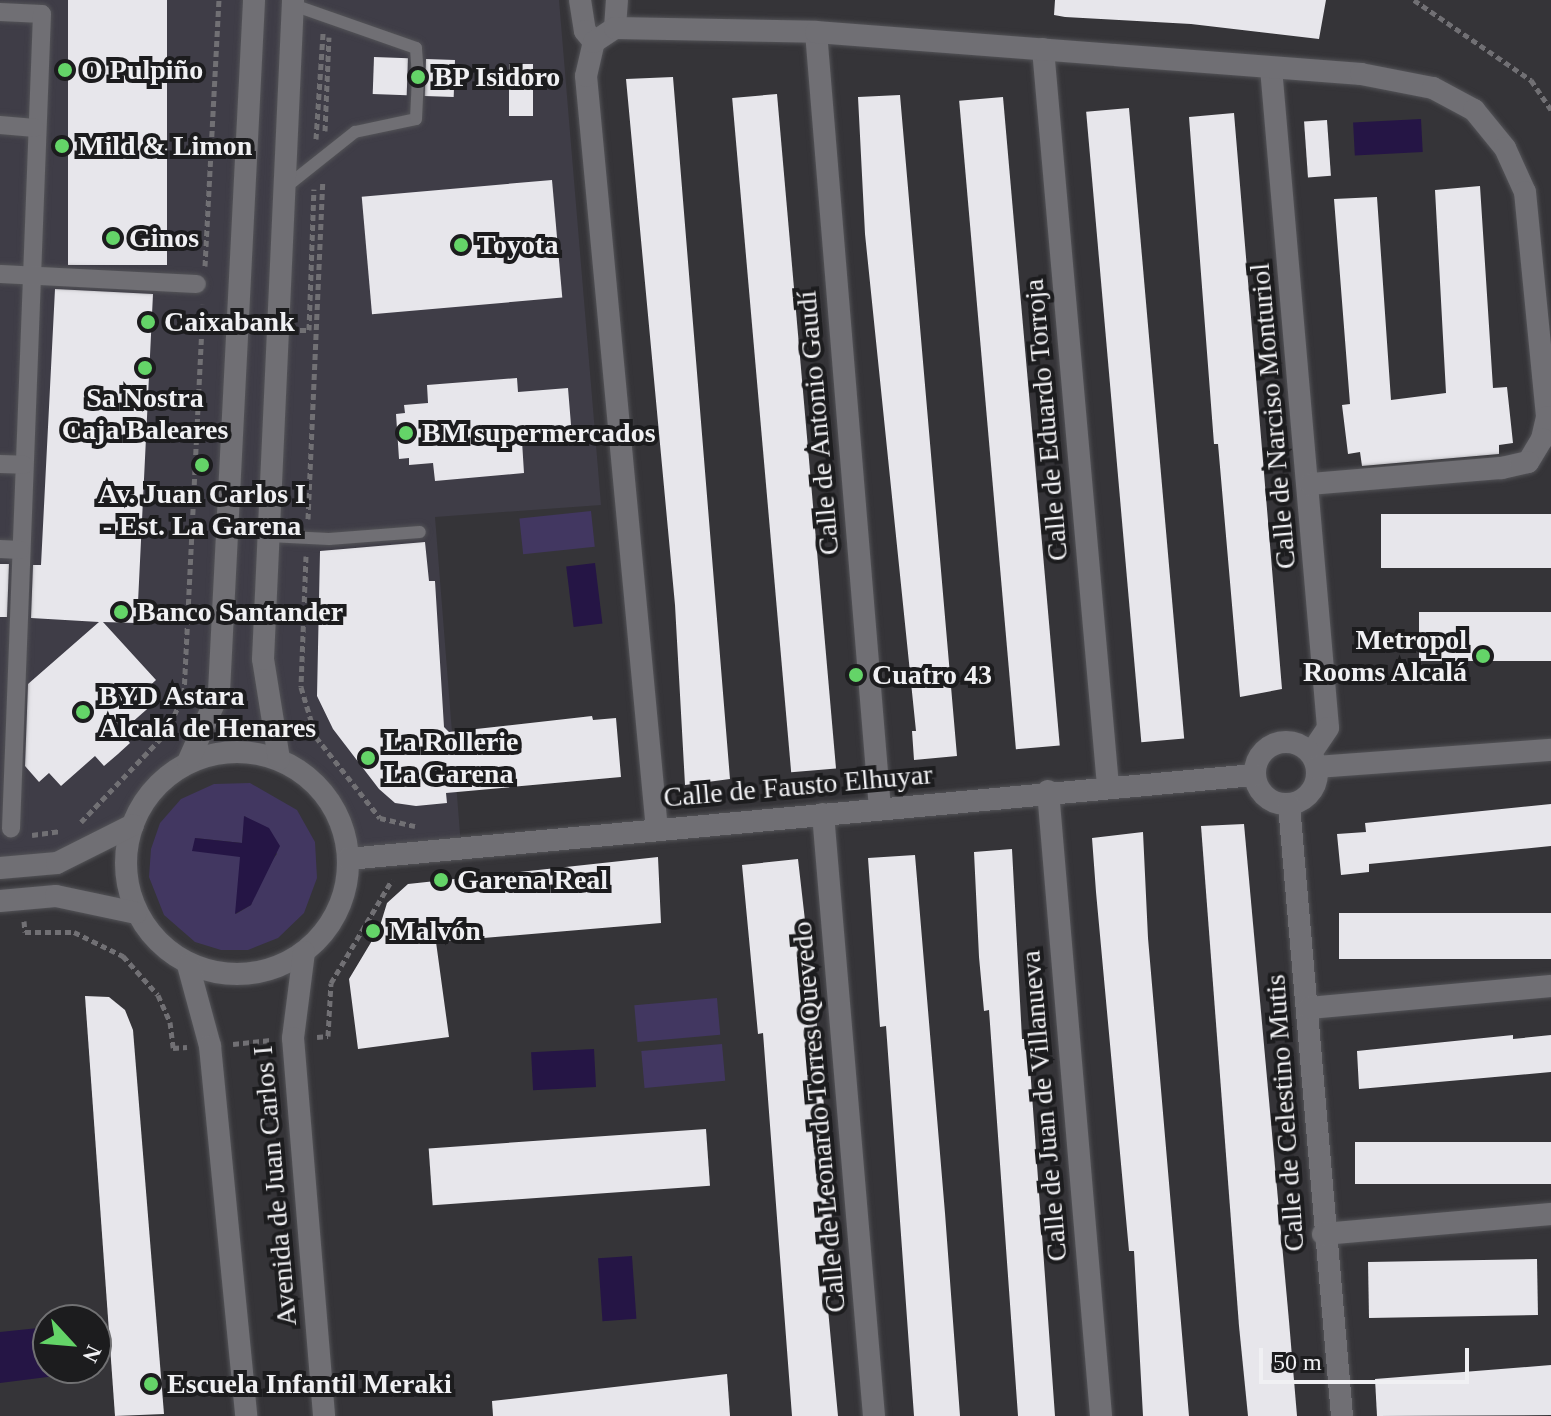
<!DOCTYPE html>
<meta charset="utf-8">
<style>
body{margin:0}
#map{position:relative;width:1551px;height:1416px;overflow:hidden;background:#353438;font-family:"Times New Roman",serif}
div>[style]{position:absolute}
[style*='--x']{left:calc(var(--x)*1px);top:calc(var(--y)*1px);width:calc(var(--w)*1px);rotate:calc(var(--a)*1deg)}
.built>*{inset:0;background:#3f3d47}
.green>*{inset:0;background:#423761;transform-origin:0 0}
.water>*{inset:0;background:#251545;transform-origin:0 0}
.building>*{inset:0;background:#e7e6eb;transform-origin:0 0}
.path>*{height:5px;margin-top:-2.5px;transform-origin:0;background:repeating-linear-gradient(90deg,#717074 0 6px,transparent 0 10px)}
.roads{filter:drop-shadow(0 0 2px #535357) drop-shadow(0 0 2px #535357)}
.service>*{height:12px;margin:-6px;padding:0 6px;transform-origin:6px;border-radius:6px;background:#706f74}
.pedestrian>*{height:18px;margin:-9px;padding:0 9px;transform-origin:9px;border-radius:9px;background:#706f74}
.minor>*{height:22px;margin:-11px;padding:0 11px;transform-origin:11px;border-radius:11px;background:#706f74}
.minor>.ring{margin:-11px;padding:0;box-sizing:content-box;background:none;border:22px solid #706f74;border-radius:50%}
.dots>*{width:22px;height:22px;translate:-50% -50%;box-sizing:border-box;border:4px solid #1c1c1e;border-radius:50%}
span{translate:-50% -50%;white-space:nowrap;text-align:center;line-height:1.15;-webkit-text-stroke:8px #1c1c1e;paint-order:stroke}
.poi-label{font-size:28px;color:#f0f0f3;font-weight:700}
.left{translate:0 -50%;text-align:left}
.right{translate:-100% -50%;text-align:right}
.street-label{font-size:28px;color:#f0f0f3}
.north{position:absolute;left:32px;top:1304px;width:80px;height:80px;box-sizing:border-box;background:#1c1c1e;border:2px solid #717173;border-radius:50%;rotate:116deg;font-size:22px;font-weight:700;line-height:32px;text-align:center;color:#f0f0f3}
.north::after{content:'';display:block;margin:auto;width:28px;height:36px;background:#64d468;clip-path:polygon(50% 0,100% 100%,50% 72%,0 100%)}
.scale{position:absolute;left:1259px;top:1348px;width:210px;height:36px;box-sizing:border-box;border:4px solid #f0f0f3;border-top:0;padding-left:10px;font-size:24px;line-height:28px;white-space:nowrap;color:#f0f0f3;-webkit-text-stroke:6px #1c1c1e;paint-order:stroke}
</style>
<div id="map">
<div class="built">
<i style="clip-path:polygon(0 0,559px 0,601px 505px,435px 517px,461px 846px,348px 859px,343px 828px,329px 799px,307px 776px,279px 759px,249px 751px,218px 753px,188px 762px,159px 782px,133px 825px,103px 842px,0 868px)"></i>
</div>
<div class="green">
<i style="left:591px;top:511px;width:36px;height:72px;rotate:84deg"></i>
<i style="clip-path:polygon(evenodd,250px 783px,297px 810px,315px 842px,317px 878px,304px 913px,278px 938px,248px 950px,221px 950px,195px 942px,164px 915px,149px 877px,151px 849px,160px 823px,181px 799px,214px 784px,250px 783px,245px 816px,277px 854px,260px 876px,251px 905px,236px 914px,241px 857px,195px 838px,242px 843px,245px 816px)"></i>
<i style="left:717px;top:998px;width:37px;height:83px;rotate:85deg"></i>
<i style="left:722px;top:1044px;width:37px;height:81px;rotate:85deg"></i>
</div>
<div class="water">
<i style="left:1421px;top:119px;width:33px;height:68px;rotate:87deg"></i>
<i style="left:595px;top:563px;width:61px;height:29px;rotate:83deg"></i>
<i style="clip-path:polygon(244px 816px,269px 828px,280px 846px,251px 905px,235px 914px,240px 857px,192px 851px,195px 838px,242px 843px)"></i>
<i style="left:594px;top:1049px;width:38px;height:63px;rotate:87deg"></i>
<i style="left:632px;top:1256px;width:63px;height:34px;rotate:86deg"></i>
<i style="clip-path:polygon(48px 1327px,48px 1368px,79px 1368px,79px 1373px,0 1383px,0 1332px)"></i>
</div>
<div class="building">
<i style="left:68px;top:0;width:99px;height:265px"></i>
<i style="clip-path:polygon(1055px 0,1326px 0,1319px 39px,1191px 24px,1065px 17px,1054px 15px)"></i>
<i style="left:374px;top:57px;width:34px;height:37px;rotate:2deg"></i>
<i style="left:426px;top:59px;width:29px;height:37px;rotate:2deg"></i>
<i style="left:509px;top:64px;width:24px;height:52px"></i>
<i style="clip-path:polygon(673px 77px,730px 779px,685px 785px,675px 605px,626px 79px)"></i>
<i style="left:777px;top:94px;width:677px;height:45px;rotate:85deg"></i>
<i style="clip-path:polygon(900px 95px,957px 756px,914px 760px,912px 731px,916px 731px,865px 234px,858px 97px)"></i>
<i style="left:1003px;top:97px;width:651px;height:44px;rotate:85deg"></i>
<i style="left:1129px;top:108px;width:633px;height:43px;rotate:85deg"></i>
<i style="clip-path:polygon(1234px 113px,1282px 689px,1240px 697px,1218px 444px,1214px 444px,1189px 117px)"></i>
<i style="left:1327px;top:120px;width:56px;height:23px;rotate:86deg"></i>
<i style="left:552px;top:180px;width:118px;height:191px;rotate:85deg"></i>
<i style="clip-path:polygon(1480px 186px,1493px 388px,1507px 387px,1513px 443px,1499px 445px,1499px 454px,1362px 466px,1360px 452px,1348px 454px,1342px 405px,1350px 404px,1334px 199px,1377px 197px,1391px 400px,1446px 393px,1435px 190px)"></i>
<i style="clip-path:polygon(55px 289px,153px 294px,137px 623px,103px 622px,156px 680px,144px 691px,154px 703px,121px 732px,130px 743px,118px 754px,104px 766px,95px 756px,61px 786px,49px 773px,39px 782px,25px 766px,28px 684px,99px 622px,31px 618px,33px 565px,41px 565px)"></i>
<i style="clip-path:polygon(517px 378px,518px 392px,568px 388px,572px 437px,522px 441px,524px 473px,435px 481px,433px 463px,409px 465px,409px 458px,399px 459px,396px 414px,405px 413px,404px 405px,428px 403px,427px 385px)"></i>
<i style="left:1551px;top:514px;width:54px;height:170px;rotate:90deg"></i>
<i style="clip-path:polygon(425px 542px,429px 581px,435px 581px,444px 727px,449px 732px,592px 716px,593px 720px,616px 718px,621px 777px,446px 793px,447px 803px,416px 806px,395px 803px,379px 789px,333px 729px,317px 696px,320px 551px)"></i>
<i style="clip-path:polygon(0 564px,9px 564px,7px 617px,0 617px)"></i>
<i style="left:1551px;top:612px;width:49px;height:132px;rotate:90deg"></i>
<i style="clip-path:polygon(1551px 804px,1551px 846px,1369px 864px,1369px 872px,1341px 875px,1337px 834px,1366px 832px,1365px 823px)"></i>
<i style="clip-path:polygon(1244px 824px,1289px 1321px,1297px 1416px,1248px 1416px,1239px 1326px,1201px 826px)"></i>
<i style="clip-path:polygon(1143px 832px,1148px 938px,1189px 1416px,1143px 1416px,1134px 1251px,1129px 1251px,1096px 892px,1092px 838px)"></i>
<i style="clip-path:polygon(1012px 849px,1022px 1039px,1028px 1039px,1055px 1416px,1018px 1416px,989px 1010px,984px 1011px,979px 957px,974px 852px)"></i>
<i style="clip-path:polygon(915px 855px,945px 1213px,960px 1416px,914px 1416px,886px 1026px,880px 1027px,868px 858px)"></i>
<i style="clip-path:polygon(658px 857px,661px 923px,436px 942px,449px 1037px,358px 1049px,349px 979px,379px 929px,387px 903px,408px 884px)"></i>
<i style="clip-path:polygon(798px 859px,820px 1052px,836px 1275px,825px 1277px,838px 1416px,792px 1416px,763px 1033px,758px 1034px,742px 865px)"></i>
<i style="left:1551px;top:913px;width:46px;height:212px;rotate:90deg"></i>
<i style="clip-path:polygon(85px 996px,109px 997px,125px 1010px,133px 1030px,164px 1414px,115px 1416px)"></i>
<i style="clip-path:polygon(1513px 1035px,1513px 1039px,1551px 1035px,1551px 1072px,1359px 1089px,1357px 1051px)"></i>
<i style="left:706px;top:1129px;width:57px;height:278px;rotate:86deg"></i>
<i style="left:1551px;top:1142px;width:42px;height:196px;rotate:90deg"></i>
<i style="left:1537px;top:1259px;width:56px;height:169px;rotate:89deg"></i>
<i style="clip-path:polygon(1551px 1365px,1551px 1415px,1377px 1416px,1375px 1379px)"></i>
<i style="clip-path:polygon(727px 1374px,730px 1416px,493px 1416px,492px 1401px)"></i>
</div>
<div class="path">
<i style="--x:1414;--y:0;--w:142;--a:34.4"></i>
<i style="--x:1531;--y:80;--w:36;--a:56"></i>
<i style="--x:325;--y:131;--w:94;--a:-87.6"></i>
<i style="--x:316;--y:139;--w:106;--a:-86.2"></i>
<i style="--x:205;--y:266;--w:266;--a:-87"></i>
<i style="--x:300;--y:330;--w:9;--a:0"></i>
<i style="--x:309;--y:330;--w:141;--a:-88"></i>
<i style="--x:308;--y:519;--w:338;--a:-87.5"></i>
<i style="--x:306;--y:556;--w:131;--a:92.2"></i>
<i style="--x:301;--y:687;--w:52;--a:73.3"></i>
<i style="--x:316;--y:737;--w:103;--a:51.7"></i>
<i style="--x:380;--y:818;--w:36;--a:13"></i>
<i style="--x:81;--y:822;--w:123;--a:-46.3"></i>
<i style="--x:166;--y:733;--w:43;--a:-65.2"></i>
<i style="--x:184;--y:694;--w:390;--a:-87.2"></i>
<i style="--x:32;--y:835;--w:29;--a:-8"></i>
<i style="--x:24;--y:921;--w:11;--a:85"></i>
<i style="--x:25;--y:932;--w:49;--a:0"></i>
<i style="--x:74;--y:932;--w:55;--a:26.1"></i>
<i style="--x:123;--y:956;--w:52;--a:48.1"></i>
<i style="--x:158;--y:995;--w:30;--a:66"></i>
<i style="--x:170;--y:1022;--w:26;--a:83"></i>
<i style="--x:173;--y:1048;--w:14;--a:-4"></i>
<i style="--x:317;--y:1037;--w:11;--a:-5"></i>
<i style="--x:328;--y:1036;--w:53;--a:-86.8"></i>
<i style="--x:331;--y:983;--w:120;--a:-59.4"></i>
<i style="--x:233;--y:1044;--w:38;--a:-6"></i>
</div>
<div class="roads">
<div class="service">
<i style="--x:287;--y:186;--w:87;--a:-38.5"></i>
<i style="--x:355;--y:132;--w:62;--a:-12"></i>
<i style="--x:416;--y:119;--w:42;--a:-87.3"></i>
<i style="--x:418;--y:77;--w:29;--a:-94"></i>
<i style="--x:416;--y:48;--w:130;--a:-160.7"></i>
<i style="--x:269;--y:536;--w:60;--a:2.9"></i>
<i style="--x:329;--y:539;--w:91;--a:-4.4"></i>
</div>
<div class="pedestrian">
<i style="--x:0;--y:12;--w:42;--a:2.7"></i>
<i style="--x:42;--y:14;--w:815;--a:92.18"></i>
<i style="--x:0;--y:125;--w:35;--a:5"></i>
<i style="--x:0;--y:274;--w:197;--a:2.9"></i>
<i style="--x:0;--y:464;--w:24;--a:2"></i>
<i style="--x:0;--y:549;--w:20;--a:3"></i>
</div>
<div class="minor">
<i style="--x:580;--y:0;--w:31;--a:81"></i>
<i style="--x:585;--y:31;--w:14;--a:51"></i>
<i style="--x:615;--y:28;--w:28;--a:-86"></i>
<i style="--x:816;--y:32;--w:780;--a:85.29"></i>
<i style="--x:1043;--y:49;--w:740;--a:84.96"></i>
<i style="--x:1271;--y:68;--w:662;--a:85.06"></i>
<i style="--x:1328;--y:728;--w:30;--a:124"></i>
<i class="ring" style="left:1255px;top:742px;width:40px;height:40px"></i>
<i class="ring" style="left:126px;top:752px;width:200px;height:200px"></i>
<i style="--x:279;--y:759;--w:101;--a:-99.1"></i>
<i style="--x:263;--y:659;--w:660;--a:-87.39"></i>
<i style="--x:188;--y:762;--w:77;--a:-66.1"></i>
<i style="--x:219;--y:692;--w:693;--a:-87.1"></i>
<i style="--x:1317;--y:767;--w:235;--a:-4.2"></i>
<i style="--x:1048;--y:791;--w:627;--a:85.15"></i>
<i style="--x:1289;--y:805;--w:613;--a:85.04"></i>
<i style="--x:823;--y:814;--w:604;--a:85.16"></i>
<i style="--x:657;--y:830;--w:757;--a:-95.38"></i>
<i style="--x:586;--y:76;--w:35;--a:-77"></i>
<i style="--x:594;--y:42;--w:25;--a:-34"></i>
<i style="--x:615;--y:28;--w:201;--a:1.1"></i>
<i style="--x:816;--y:32;--w:547;--a:4.41"></i>
<i style="--x:1361;--y:74;--w:73;--a:11"></i>
<i style="--x:1433;--y:88;--w:47;--a:28.2"></i>
<i style="--x:1474;--y:110;--w:49;--a:50.8"></i>
<i style="--x:1505;--y:148;--w:48;--a:65.6"></i>
<i style="--x:1525;--y:192;--w:226;--a:84.4"></i>
<i style="--x:1547;--y:417;--w:23;--a:103"></i>
<i style="--x:1542;--y:439;--w:27;--a:121"></i>
<i style="--x:1528;--y:462;--w:28;--a:167"></i>
<i style="--x:1501;--y:468;--w:191;--a:175.2"></i>
<i style="--x:348;--y:859;--w:910;--a:-5.3"></i>
<i style="--x:0;--y:868;--w:57;--a:-5"></i>
<i style="--x:57;--y:863;--w:85;--a:-26.6"></i>
<i style="--x:0;--y:901;--w:56;--a:-5.1"></i>
<i style="--x:56;--y:896;--w:82;--a:12"></i>
<i style="--x:304;--y:952;--w:87;--a:97.3"></i>
<i style="--x:293;--y:1038;--w:379;--a:85.3"></i>
<i style="--x:188;--y:965;--w:84;--a:74.8"></i>
<i style="--x:210;--y:1046;--w:372;--a:84.4"></i>
<i style="--x:1309;--y:1008;--w:243;--a:-5.2"></i>
<i style="--x:1323;--y:1234;--w:229;--a:-5"></i>
</div>
</div>
<div class="dots">
<i style="left:65px;top:70px;background:#64d468"></i>
<i style="left:418px;top:77px;background:#64d468"></i>
<i style="left:62px;top:146px;background:#64d468"></i>
<i style="left:113px;top:238px;background:#64d468"></i>
<i style="left:461px;top:245px;background:#64d468"></i>
<i style="left:148px;top:322px;background:#64d468"></i>
<i style="left:145px;top:368px;background:#64d468"></i>
<i style="left:406px;top:433px;background:#64d468"></i>
<i style="left:202px;top:465px;background:#64d468"></i>
<i style="left:121px;top:612px;background:#64d468"></i>
<i style="left:1483px;top:656px;background:#64d468"></i>
<i style="left:856px;top:675px;background:#64d468"></i>
<i style="left:83px;top:712px;background:#64d468"></i>
<i style="left:368px;top:758px;background:#64d468"></i>
<i style="left:441px;top:880px;background:#64d468"></i>
<i style="left:373px;top:931px;background:#64d468"></i>
<i style="left:151px;top:1384px;background:#64d468"></i>
</div>
<div class="poi-label">
<span class="left" style="left:81px;top:70px">O Pulpiño</span>
<span class="left" style="left:434px;top:77px">BP Isidoro</span>
<span class="left" style="left:78px;top:146px">Mild &amp; Limon</span>
<span class="left" style="left:129px;top:238px">Ginos</span>
<span class="left" style="left:477px;top:245px">Toyota</span>
<span class="left" style="left:164px;top:322px">Caixabank</span>
<span style="left:145px;top:414px">Sa Nostra<br>Caja Baleares</span>
<span class="left" style="left:422px;top:433px">BM supermercados</span>
<span style="left:202px;top:510px">Av. Juan Carlos I<br>- Est. La Garena</span>
<span class="left" style="left:137px;top:612px">Banco Santander</span>
<span class="right" style="left:1467px;top:656px">Metropol<br>Rooms Alcalá</span>
<span class="left" style="left:872px;top:675px">Cuatro 43</span>
<span class="left" style="left:99px;top:712px">BYD Astara<br>Alcalá de Henares</span>
<span class="left" style="left:384px;top:758px">La Rollerie<br>La Garena</span>
<span class="left" style="left:457px;top:880px">Garena Real</span>
<span class="left" style="left:389px;top:931px">Malvón</span>
<span class="left" style="left:167px;top:1384px">Escuela Infantil Meraki</span>
</div>
<div class="street-label">
<span style="left:1273px;top:416px;rotate:-95deg">Calle de Narciso Monturiol</span>
<span style="left:1046px;top:420px;rotate:-95deg">Calle de Eduardo Torroja</span>
<span style="left:818px;top:423px;rotate:-95deg">Calle de Antonio Gaudí</span>
<span style="left:798px;top:786px;rotate:-5deg">Calle de Fausto Elhuyar</span>
<span style="left:1044px;top:1106px;rotate:-95deg">Calle de Juan de Villanueva</span>
<span style="left:1285px;top:1113px;rotate:-94deg">Calle de Celestino Mutis</span>
<span style="left:819px;top:1117px;rotate:-95deg">Calle de Leonardo Torres Quevedo</span>
<span style="left:275px;top:1186px;rotate:-95deg">Avenida de Juan Carlos I</span>
</div>
<div class="north">N</div>
<div class="scale">50 m</div>
</div>
